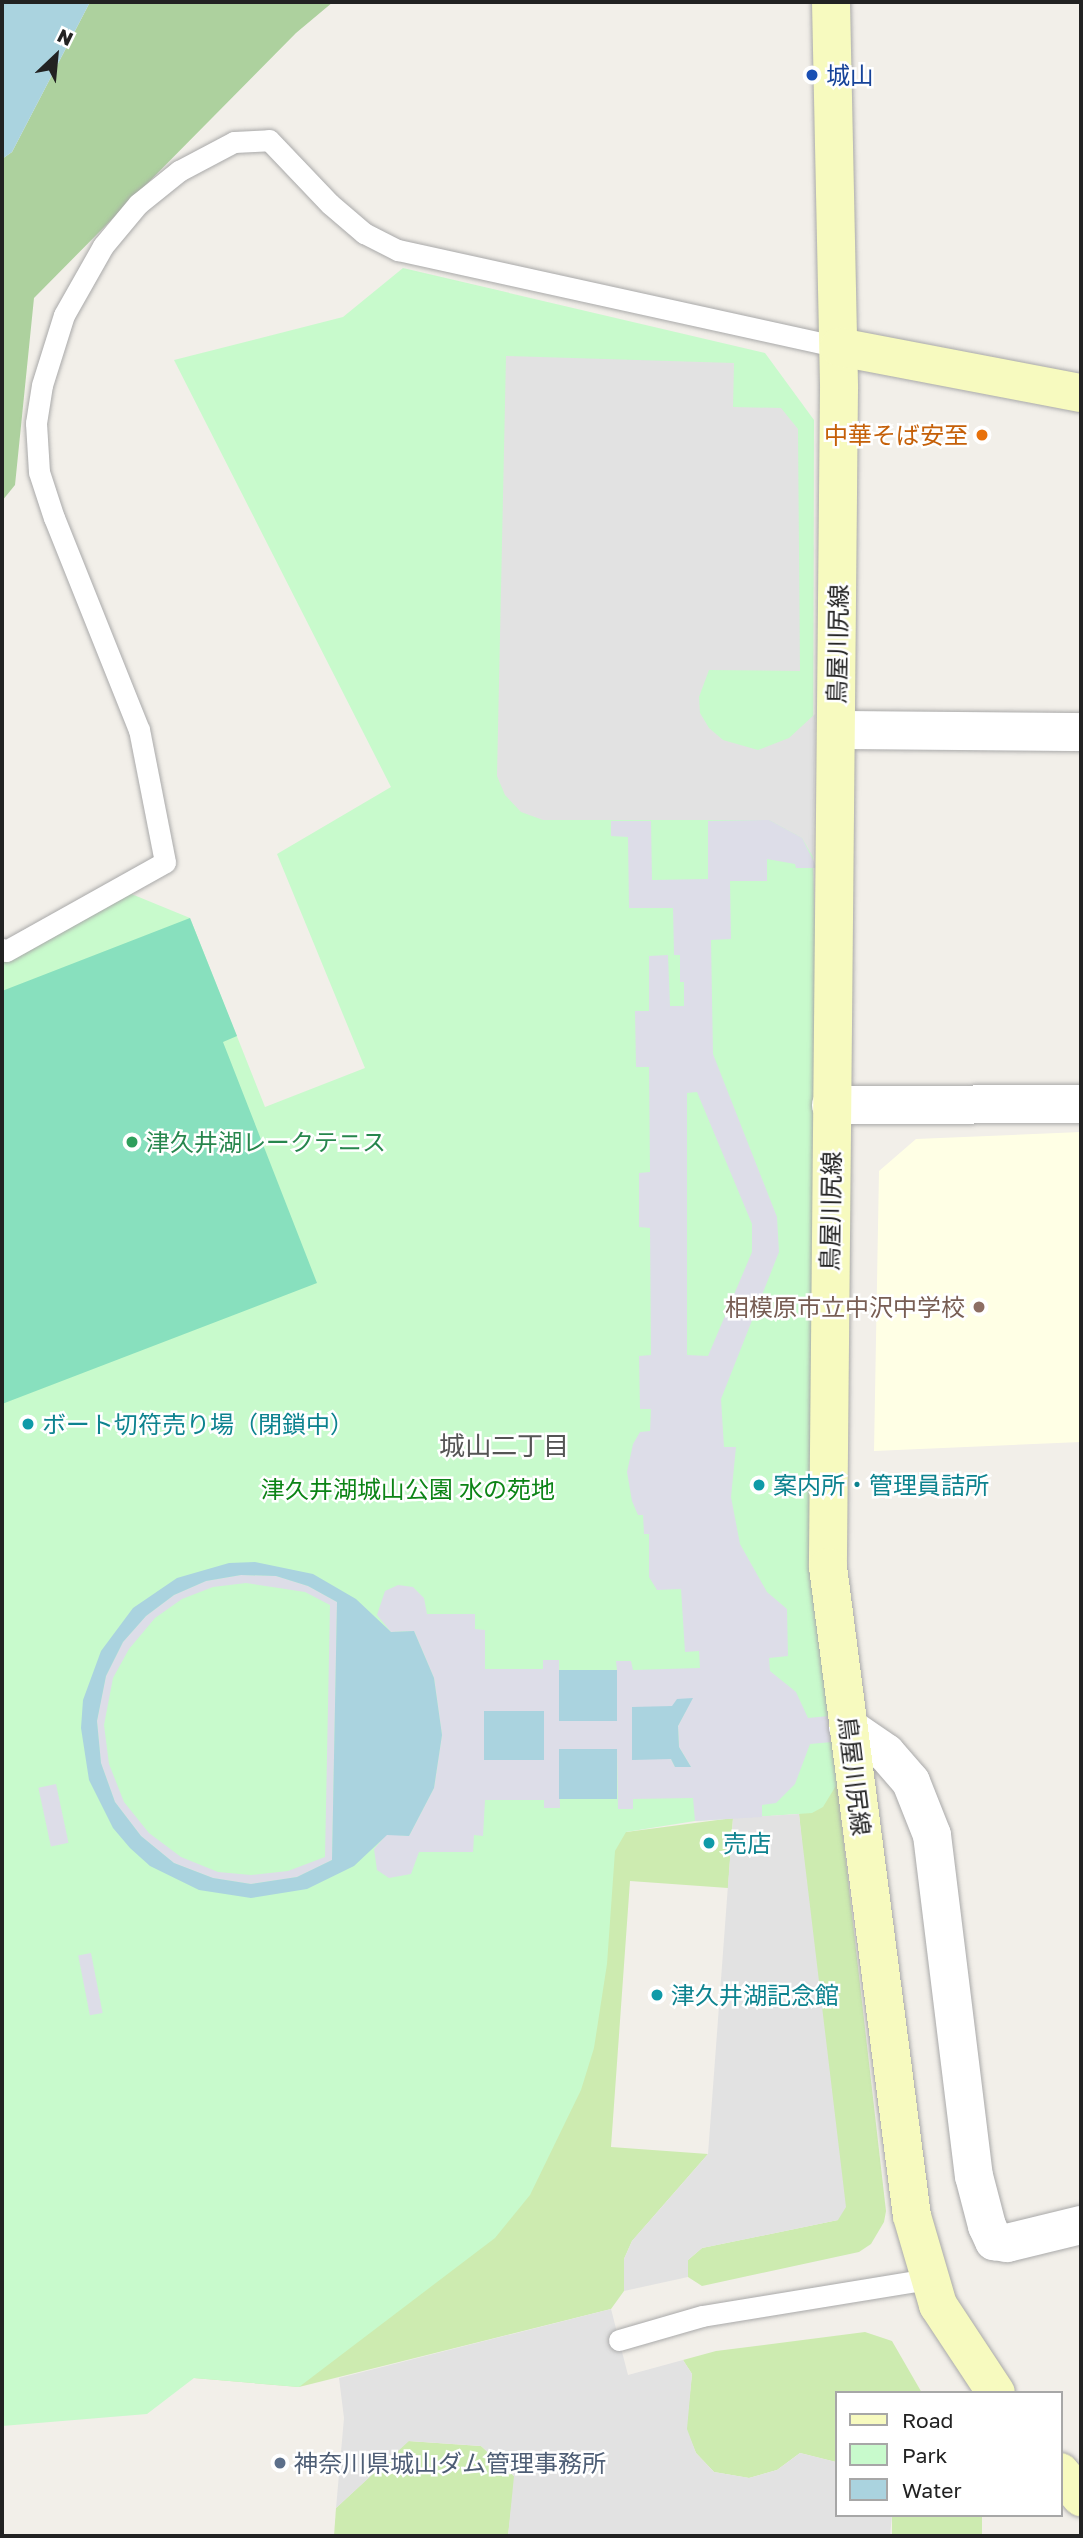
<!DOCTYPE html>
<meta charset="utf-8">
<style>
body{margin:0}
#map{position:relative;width:1083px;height:2538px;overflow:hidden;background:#f2efe9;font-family:"Golos Text","Noto Sans JP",sans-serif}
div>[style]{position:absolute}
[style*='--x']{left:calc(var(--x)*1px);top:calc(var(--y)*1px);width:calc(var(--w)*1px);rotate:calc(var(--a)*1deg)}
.education>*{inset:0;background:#ffffe5}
.grass>*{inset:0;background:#cdebb0;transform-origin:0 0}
.forest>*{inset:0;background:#add19e}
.park>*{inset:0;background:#c8facc}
.pitch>*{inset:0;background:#88e0be}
.parking>*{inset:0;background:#e2e2e2}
.plaza>*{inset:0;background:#dddde8;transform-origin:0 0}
.water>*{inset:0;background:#aad3df;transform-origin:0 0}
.roads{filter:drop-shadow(0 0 2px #a9a9a9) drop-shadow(0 0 2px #a9a9a9)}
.lane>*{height:21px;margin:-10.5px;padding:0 10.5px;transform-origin:10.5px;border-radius:10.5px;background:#fff}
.street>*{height:38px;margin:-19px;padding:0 19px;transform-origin:19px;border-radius:19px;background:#fff}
.secondary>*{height:38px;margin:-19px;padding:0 19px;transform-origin:19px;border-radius:19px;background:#f7fabf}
.dots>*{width:19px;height:19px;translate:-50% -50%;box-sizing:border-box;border:4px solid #fff;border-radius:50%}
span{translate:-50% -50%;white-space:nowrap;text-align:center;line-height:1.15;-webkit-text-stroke:5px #fff;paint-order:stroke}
.transit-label{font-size:24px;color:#164399}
.left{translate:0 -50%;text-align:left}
.food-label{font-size:24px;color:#c56008}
.right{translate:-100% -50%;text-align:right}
.street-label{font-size:24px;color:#222}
.leisure-label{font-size:24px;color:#27864d}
.education-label{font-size:24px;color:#785e54}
.culture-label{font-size:24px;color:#0d838f}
.park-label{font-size:24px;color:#0c8416}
.service-label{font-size:24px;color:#4e5e75}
.neighbourhood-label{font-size:26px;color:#555}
.frame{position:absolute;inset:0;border:4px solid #222;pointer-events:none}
.legend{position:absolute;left:835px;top:2391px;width:228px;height:126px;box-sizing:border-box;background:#fff;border:2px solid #a7a7a7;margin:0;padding:9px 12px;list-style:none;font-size:21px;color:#222}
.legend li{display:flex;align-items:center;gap:14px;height:35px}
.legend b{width:35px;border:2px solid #a7a7a7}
.north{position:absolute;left:21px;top:21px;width:70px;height:70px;-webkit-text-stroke:5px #fff;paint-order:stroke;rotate:26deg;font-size:19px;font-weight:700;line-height:28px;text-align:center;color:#222}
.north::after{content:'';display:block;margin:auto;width:24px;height:32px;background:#222;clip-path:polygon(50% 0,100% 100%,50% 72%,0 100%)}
</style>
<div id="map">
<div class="education">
<i style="clip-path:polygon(1081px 1132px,1081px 1442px,874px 1451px,879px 1171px,916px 1139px)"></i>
</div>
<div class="grass">
<i style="clip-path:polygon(837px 1784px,886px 2211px,884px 2222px,871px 2244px,859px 2252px,702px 2286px,688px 2277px,687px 2270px,688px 2260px,702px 2248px,838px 2220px,799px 1814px)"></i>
<i style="clip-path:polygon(733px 1818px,728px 1888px,630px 1881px,611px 2147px,708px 2154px,632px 2241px,624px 2259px,624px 2291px,611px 2309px,299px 2387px,194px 2378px,473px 1852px)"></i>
<i style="clip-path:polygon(865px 2332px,892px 2341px,922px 2393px,836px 2393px,836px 2462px,800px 2453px,777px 2470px,749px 2478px,714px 2472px,696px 2453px,686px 2429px,692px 2374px,683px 2360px,716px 2351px)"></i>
<i style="clip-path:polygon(408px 2441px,481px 2446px,515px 2477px,508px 2536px,334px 2536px,336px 2508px)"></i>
<i style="left:892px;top:2515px;width:90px;height:21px"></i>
</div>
<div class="forest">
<i style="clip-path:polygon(90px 2px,333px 2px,296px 33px,34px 298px,15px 485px,2px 501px,2px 159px,12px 152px)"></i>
</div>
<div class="park">
<i style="clip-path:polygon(403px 268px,765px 353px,814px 420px,813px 857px,837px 1784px,823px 1807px,812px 1813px,695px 1821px,626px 1832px,615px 1851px,607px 1964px,594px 2048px,581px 2090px,530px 2195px,495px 2238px,299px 2387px,194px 2378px,147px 2414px,2px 2426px,2px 963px,129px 893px,190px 918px,265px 1107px,365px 1068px,277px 854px,391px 787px,174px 360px,343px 317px)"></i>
</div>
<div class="pitch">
<i style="clip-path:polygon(190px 918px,237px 1036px,223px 1042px,317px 1283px,2px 1404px,2px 991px)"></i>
</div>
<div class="parking">
<i style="clip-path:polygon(506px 356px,734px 363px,733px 407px,781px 408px,798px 429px,800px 671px,709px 670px,699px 697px,700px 713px,709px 728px,723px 740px,758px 750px,789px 738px,815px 714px,813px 857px,802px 838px,769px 820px,543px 820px,521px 812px,505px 795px,497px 776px)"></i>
<i style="clip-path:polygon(799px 1814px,846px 2207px,838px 2220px,702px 2248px,688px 2260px,688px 2277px,624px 2291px,624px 2259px,632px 2241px,708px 2154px,733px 1818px)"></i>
<i style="clip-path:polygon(611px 2309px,628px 2375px,683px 2360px,692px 2374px,687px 2429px,696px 2453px,714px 2472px,749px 2478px,777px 2470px,800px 2453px,836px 2462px,836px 2515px,892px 2515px,890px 2536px,508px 2536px,514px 2476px,481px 2446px,409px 2441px,336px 2508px,344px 2418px,339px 2378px)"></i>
</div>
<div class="plaza">
<i style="clip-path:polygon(evenodd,769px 820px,802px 838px,817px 868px,796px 868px,795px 864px,767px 859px,767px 881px,730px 881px,731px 939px,711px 940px,713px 1054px,777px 1217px,779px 1252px,721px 1399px,724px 1447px,736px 1447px,731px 1497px,740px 1544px,767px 1592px,787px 1609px,788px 1656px,769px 1658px,770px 1671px,796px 1692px,808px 1718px,829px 1716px,832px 1742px,810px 1744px,795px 1784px,776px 1803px,762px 1805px,762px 1817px,695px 1821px,693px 1798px,633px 1799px,633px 1809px,618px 1809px,617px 1749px,559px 1750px,560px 1808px,544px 1808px,544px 1800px,485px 1800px,483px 1836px,474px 1835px,473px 1852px,419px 1852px,411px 1874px,389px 1878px,377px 1870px,374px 1849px,387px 1834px,409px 1836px,434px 1788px,442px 1735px,434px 1678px,414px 1631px,391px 1632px,377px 1615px,385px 1591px,398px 1585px,413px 1587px,424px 1598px,427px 1614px,475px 1614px,475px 1629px,485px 1630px,485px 1669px,543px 1669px,543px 1660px,559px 1660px,560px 1721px,617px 1670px,616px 1661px,631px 1661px,633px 1670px,700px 1668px,699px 1651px,685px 1652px,681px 1589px,657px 1590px,649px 1577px,649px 1534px,644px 1534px,643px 1515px,638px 1515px,632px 1501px,627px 1472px,633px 1444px,640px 1432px,650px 1431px,651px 1409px,640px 1409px,639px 1356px,651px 1355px,650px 1228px,639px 1227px,639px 1173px,650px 1172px,649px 1067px,636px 1067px,635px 1011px,649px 1011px,649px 956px,668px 955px,670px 1006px,684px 1006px,684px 982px,680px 982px,680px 955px,674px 955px,673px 908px,629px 908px,628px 837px,611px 836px,611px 821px,651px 821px,652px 880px,708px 879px,708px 821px,769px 820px,697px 1092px,752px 1224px,752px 1252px,708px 1356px,687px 1355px,687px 1093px,697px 1092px,769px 820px,677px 1699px,692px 1699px,678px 1726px,679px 1747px,691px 1767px,675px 1767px,671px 1759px,677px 1699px)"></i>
<i style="clip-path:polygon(evenodd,241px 1575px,276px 1576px,308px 1586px,337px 1602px,332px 1860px,297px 1877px,251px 1884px,213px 1878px,174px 1863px,141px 1836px,115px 1802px,101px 1763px,97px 1721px,106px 1676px,123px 1642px,146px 1616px,174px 1595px,206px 1581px,241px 1575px,246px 1583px,305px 1592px,330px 1605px,325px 1857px,288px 1871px,251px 1875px,218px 1872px,181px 1857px,149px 1833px,124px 1802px,109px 1764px,104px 1725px,113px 1678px,129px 1649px,155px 1618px,182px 1599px,213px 1587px,246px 1583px)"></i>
<i style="left:56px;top:1784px;width:60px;height:18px;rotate:78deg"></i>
<i style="left:91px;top:1953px;width:61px;height:13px;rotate:79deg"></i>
</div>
<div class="water">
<i style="clip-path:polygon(2px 2px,90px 2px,12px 152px,2px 159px)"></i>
<i style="clip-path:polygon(evenodd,255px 1562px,313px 1574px,356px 1599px,391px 1632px,414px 1631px,434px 1678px,442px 1735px,434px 1788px,409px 1836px,387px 1835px,354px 1866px,307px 1889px,251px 1898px,199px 1890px,150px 1866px,130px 1848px,113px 1828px,89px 1780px,81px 1728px,83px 1700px,101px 1651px,133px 1608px,177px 1578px,229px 1563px,255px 1562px,241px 1575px,276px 1576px,308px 1586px,337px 1602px,332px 1860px,297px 1877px,251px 1884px,213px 1878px,174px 1863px,141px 1836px,115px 1802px,101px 1763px,97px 1721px,106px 1676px,123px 1642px,146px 1616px,174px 1595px,206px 1581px,241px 1575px)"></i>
<i style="left:559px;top:1670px;width:58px;height:51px"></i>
<i style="clip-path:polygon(693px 1698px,678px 1726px,679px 1747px,691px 1767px,675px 1767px,671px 1759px,632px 1760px,632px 1707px,672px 1706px,677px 1699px)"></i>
<i style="left:544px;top:1711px;width:49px;height:60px;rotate:90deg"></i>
<i style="left:559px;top:1749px;width:58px;height:50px"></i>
</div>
<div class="roads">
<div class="lane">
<i style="--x:2;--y:949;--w:4;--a:27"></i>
<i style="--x:6;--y:951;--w:182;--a:-29.2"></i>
<i style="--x:165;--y:862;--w:135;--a:-101.1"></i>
<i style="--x:139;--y:730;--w:228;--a:-111.8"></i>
<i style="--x:54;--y:518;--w:48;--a:-108.1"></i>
<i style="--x:39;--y:472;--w:49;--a:-93.5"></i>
<i style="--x:36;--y:423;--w:38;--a:-81"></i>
<i style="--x:42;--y:385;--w:73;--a:-72.6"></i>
<i style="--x:64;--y:315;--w:79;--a:-60.5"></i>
<i style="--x:103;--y:246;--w:55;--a:-50.2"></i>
<i style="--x:138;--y:204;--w:53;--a:-38.8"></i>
<i style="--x:179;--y:171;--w:62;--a:-27.8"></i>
<i style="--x:234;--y:142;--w:35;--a:-3"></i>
<i style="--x:269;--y:140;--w:88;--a:46.4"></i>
<i style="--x:330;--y:204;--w:45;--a:40.5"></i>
<i style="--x:364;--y:233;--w:38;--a:27"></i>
<i style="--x:398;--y:250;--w:452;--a:12.4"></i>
<i style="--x:619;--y:2340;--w:86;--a:-16.1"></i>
<i style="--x:702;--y:2316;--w:230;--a:-9.3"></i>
</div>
<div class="street">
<i style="--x:836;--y:730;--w:245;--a:0.5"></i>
<i style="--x:831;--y:1105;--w:250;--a:-0.2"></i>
<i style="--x:848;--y:1727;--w:46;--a:34.4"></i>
<i style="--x:886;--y:1753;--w:38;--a:49"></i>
<i style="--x:911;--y:1782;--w:57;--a:68.4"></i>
<i style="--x:932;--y:1835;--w:344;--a:83"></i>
<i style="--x:974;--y:2176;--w:52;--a:75.4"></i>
<i style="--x:987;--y:2226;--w:17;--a:65"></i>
<i style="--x:994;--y:2241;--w:13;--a:9"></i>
<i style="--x:1007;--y:2243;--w:76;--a:-13.7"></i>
</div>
<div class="secondary">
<i style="--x:831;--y:2;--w:387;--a:88.8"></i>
<i style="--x:839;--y:389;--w:1178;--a:90.54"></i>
<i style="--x:828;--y:1567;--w:654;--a:82.63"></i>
<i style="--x:912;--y:2216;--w:93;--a:73.7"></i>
<i style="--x:938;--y:2305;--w:105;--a:56.6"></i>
<i style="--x:839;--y:347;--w:246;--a:10.8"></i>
<i style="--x:1060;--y:2472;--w:33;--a:50"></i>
</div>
</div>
<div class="dots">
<i style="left:812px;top:75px;background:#1a4fb4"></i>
<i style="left:982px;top:435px;background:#e8710a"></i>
<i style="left:132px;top:1142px;background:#2e9e5b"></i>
<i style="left:979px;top:1307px;background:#8d6e63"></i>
<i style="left:28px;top:1424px;background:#0f9aa8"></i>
<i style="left:759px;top:1485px;background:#0f9aa8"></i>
<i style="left:709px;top:1843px;background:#0f9aa8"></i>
<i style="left:657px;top:1995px;background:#0f9aa8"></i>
<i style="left:280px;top:2463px;background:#5c6f8a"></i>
</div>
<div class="transit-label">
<span class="left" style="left:826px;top:75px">城山</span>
</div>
<div class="food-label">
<span class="right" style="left:968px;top:435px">中華そば安至</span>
</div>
<div class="street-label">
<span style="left:837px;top:644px;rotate:-89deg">鳥屋川尻線</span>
<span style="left:830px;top:1211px;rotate:-89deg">鳥屋川尻線</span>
<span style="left:855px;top:1776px;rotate:83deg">鳥屋川尻線</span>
</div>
<div class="leisure-label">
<span class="left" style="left:146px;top:1142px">津久井湖レークテニス</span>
</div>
<div class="education-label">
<span class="right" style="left:965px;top:1307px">相模原市立中沢中学校</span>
</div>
<div class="culture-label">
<span class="left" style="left:42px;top:1424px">ボート切符売り場（閉鎖中）</span>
<span class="left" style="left:773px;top:1485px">案内所・管理員詰所</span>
<span class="left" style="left:723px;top:1843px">売店</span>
<span class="left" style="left:671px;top:1995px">津久井湖記念館</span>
</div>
<div class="park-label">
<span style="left:408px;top:1489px">津久井湖城山公園 水の苑地</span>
</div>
<div class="service-label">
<span class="left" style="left:294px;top:2463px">神奈川県城山ダム管理事務所</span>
</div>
<div class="neighbourhood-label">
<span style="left:504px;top:1446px">城山二丁目</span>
</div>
<div class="frame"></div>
<ul class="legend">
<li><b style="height:9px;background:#f7fabf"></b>Road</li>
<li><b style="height:19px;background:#c8facc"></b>Park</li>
<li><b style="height:19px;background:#aad3df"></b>Water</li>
</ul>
<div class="north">N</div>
</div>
